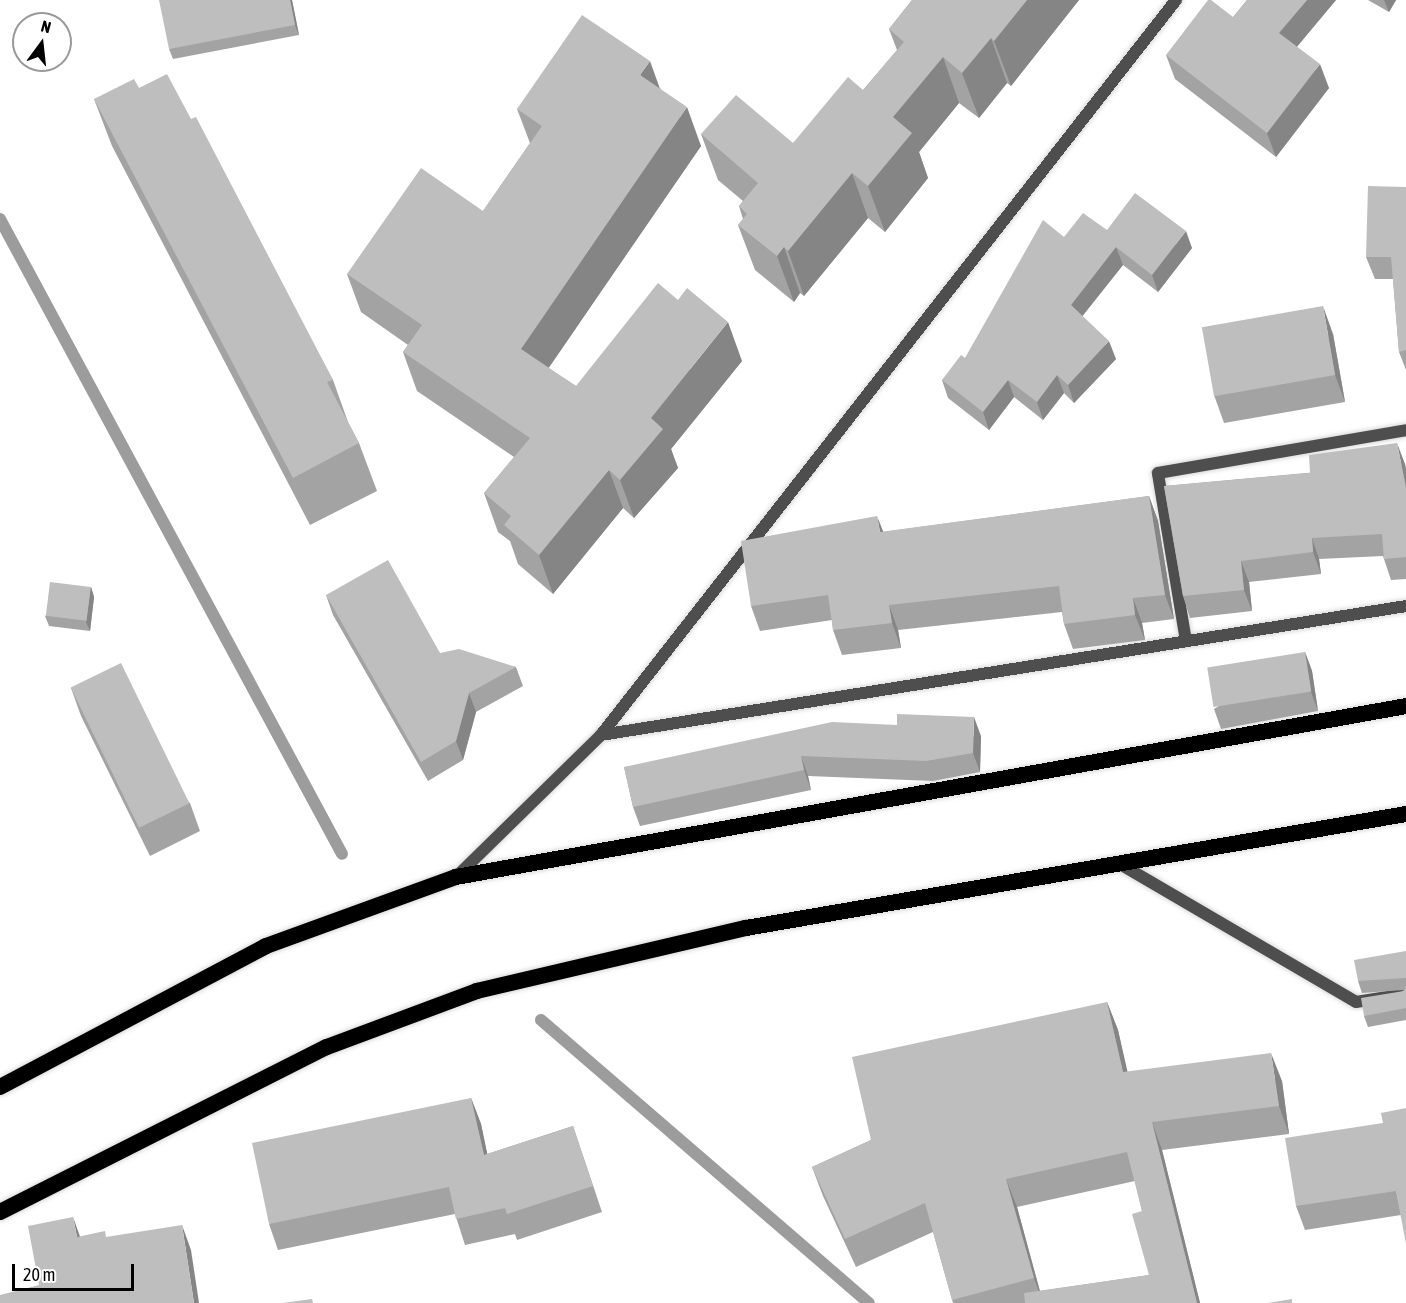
<!DOCTYPE html>
<style>
body{margin:0}
#map{position:relative;width:1406px;height:1303px;overflow:hidden;background:#fff;font-family:"Asap Condensed",sans-serif}
div>[style]{position:absolute}
[style*='--x']{left:calc(var(--x)*1px);top:calc(var(--y)*1px);width:calc(var(--w)*1px);rotate:calc(var(--a)*1deg)}
.stream>*{height:12px;margin:-6px;padding:0 6px;transform-origin:6px;border-radius:6px;background:#9c9c9c}
.roads{filter:drop-shadow(0 0 2px #dbdbdb) drop-shadow(0 0 2px #dbdbdb)}
.service>*{height:12px;margin:-6px;padding:0 6px;transform-origin:6px;border-radius:6px;background:#4e4e4e}
.minor>*{height:12px;margin:-6px;padding:0 6px;transform-origin:6px;border-radius:6px;background:#4e4e4e}
.trunk>*{height:16px;margin:-8px;padding:0 8px;transform-origin:8px;border-radius:8px;background:#000}
.wall>*{inset:0;background:#a3a3a3}
.shaded-wall>*{inset:0;background:#858585}
.building>*{inset:0;background:#bebebe;transform-origin:0 0}
span{translate:-50% -50%;white-space:nowrap;text-align:center;line-height:1.15;-webkit-text-stroke:5px #fff;paint-order:stroke}
.north{position:absolute;left:12px;top:12px;width:60px;height:60px;box-sizing:border-box;background:#fff;border:2px solid #999;border-radius:50%;rotate:15deg;font-size:16px;font-weight:700;line-height:24px;text-align:center;color:#000}
.north::after{content:'';display:block;margin:auto;width:21px;height:27px;background:#000;clip-path:polygon(50% 0,100% 100%,50% 72%,0 100%)}
.scale{position:absolute;left:12px;top:1264px;width:122px;height:27px;box-sizing:border-box;border:3px solid #000;border-top:0;padding-left:8px;font-size:18px;line-height:21px;white-space:nowrap;color:#000;-webkit-text-stroke:4px #fff;paint-order:stroke}
</style>
<div id="map">
<div class="stream">
<i style="--x:0;--y:219;--w:721;--a:61.69"></i>
<i style="--x:541;--y:1020;--w:433;--a:40.8"></i>
</div>
<div class="roads">
<div class="service">
<i style="--x:1120;--y:864;--w:273;--a:30.3"></i>
<i style="--x:1356;--y:1002;--w:51;--a:-9.1"></i>
</div>
<div class="minor">
<i style="--x:1186;--y:641;--w:170;--a:-99.5"></i>
<i style="--x:1158;--y:473;--w:252;--a:-9.8"></i>
<i style="--x:601;--y:735;--w:933;--a:-51.96"></i>
<i style="--x:456;--y:877;--w:203;--a:-44.4"></i>
<i style="--x:601;--y:735;--w:815;--a:-9.1"></i>
</div>
<div class="trunk">
<i style="--x:0;--y:1087;--w:301;--a:-27.9"></i>
<i style="--x:266;--y:946;--w:202;--a:-20"></i>
<i style="--x:456;--y:877;--w:965;--a:-10.2"></i>
<i style="--x:0;--y:1212;--w:366;--a:-26.8"></i>
<i style="--x:327;--y:1047;--w:160;--a:-20.5"></i>
<i style="--x:477;--y:991;--w:276;--a:-13.2"></i>
<i style="--x:746;--y:928;--w:670;--a:-9.8"></i>
</div>
</div>
<div class="wall">
<i style="clip-path:polygon(292px 0,299px 35px,173px 59px,169px 49px)"></i>
<i style="clip-path:polygon(912px 0,1079px 0,1011px 86px,1007px 83px,979px 118px,959px 103px,919px 152px,928px 178px,885px 232px,868px 218px,804px 296px,800px 293px,794px 302px,755px 270px,738px 225px,743px 219px,739px 206px,743px 201px,718px 180px,701px 134px,793px 143px,863px 90px,897px 50px,889px 29px)"></i>
<i style="clip-path:polygon(1247px 0,1336px 0,1297px 47px,1329px 88px,1276px 157px,1175px 79px,1166px 55px,1233px 17px)"></i>
<i style="clip-path:polygon(1368px 0,1396px 0,1389px 12px)"></i>
<i style="clip-path:polygon(139px 88px,191px 119px,333px 380px,348px 422px,359px 443px,377px 491px,310px 525px,112px 146px,94px 99px)"></i>
<i style="clip-path:polygon(660px 88px,701px 146px,548px 368px,576px 386px,742px 361px,671px 449px,678px 468px,634px 518px,623px 508px,553px 594px,518px 564px,510px 541px,498px 532px,484px 493px,514px 457px,417px 391px,403px 352px,408px 345px,361px 312px,347px 274px,483px 211px,530px 143px,517px 109px)"></i>
<i style="clip-path:polygon(1406px 187px,1406px 370px,1399px 352px,1393px 279px,1375px 279px,1366px 257px)"></i>
<i style="clip-path:polygon(1107px 230px,1192px 248px,1158px 292px,1123px 265px,1082px 316px,1116px 359px,1074px 403px,1064px 393px,1043px 420px,1014px 397px,989px 430px,948px 398px,942px 380px,965px 358px,1064px 237px)"></i>
<i style="clip-path:polygon(1333px 334px,1345px 402px,1224px 423px,1214px 395px)"></i>
<i style="clip-path:polygon(1405px 464px,1406px 470px,1406px 579px,1391px 580px,1383px 556px,1319px 559px,1321px 574px,1249px 582px,1252px 611px,1190px 618px,1183px 596px,1164px 486px)"></i>
<i style="clip-path:polygon(1149px 496px,1158px 521px,1174px 619px,1142px 623px,1145px 640px,1073px 649px,1064px 624px,1062px 612px,898px 630px,901px 648px,842px 655px,833px 630px,832px 620px,760px 631px,751px 606px,883px 532px)"></i>
<i style="clip-path:polygon(91px 587px,94px 597px,90px 631px,49px 626px,45px 616px)"></i>
<i style="clip-path:polygon(326px 595px,440px 653px,516px 667px,523px 686px,476px 712px,463px 760px,428px 781px,333px 615px)"></i>
<i style="clip-path:polygon(1305px 652px,1312px 671px,1318px 711px,1221px 729px,1214px 709px)"></i>
<i style="clip-path:polygon(71px 688px,190px 803px,200px 831px,150px 856px,81px 716px)"></i>
<i style="clip-path:polygon(981px 736px,980px 772px,933px 781px,808px 776px,811px 790px,640px 826px,633px 807px,624px 767px)"></i>
<i style="clip-path:polygon(1406px 951px,1406px 1020px,1368px 1027px,1364px 1016px,1404px 990px,1362px 993px,1358px 981px)"></i>
<i style="clip-path:polygon(evenodd,1107px 1002px,1118px 1030px,1127px 1072px,1282px 1081px,1289px 1134px,1162px 1150px,1200px 1303px,953px 1303px,933px 1232px,856px 1267px,823px 1196px,812px 1167px,871px 1140px,1107px 1002px,1135px 1181px,1142px 1211px,1149px 1275px,1040px 1291px,1017px 1207px,1135px 1181px)"></i>
<i style="clip-path:polygon(471px 1098px,481px 1124px,487px 1154px,573px 1126px,602px 1212px,517px 1240px,515px 1234px,465px 1245px,455px 1214px,278px 1250px,269px 1224px)"></i>
<i style="clip-path:polygon(1383px 1123px,1401px 1215px,1305px 1230px,1296px 1206px)"></i>
</div>
<div class="shaded-wall">
<i style="clip-path:polygon(290px 0,292px 0,299px 35px,295px 25px)"></i>
<i style="clip-path:polygon(1027px 0,1079px 0,1011px 86px,994px 41px)"></i>
<i style="clip-path:polygon(1307px 0,1336px 0,1288px 57px,1279px 33px)"></i>
<i style="clip-path:polygon(1384px 0,1396px 0,1389px 12px)"></i>
<i style="clip-path:polygon(991px 38px,1007px 83px,979px 118px,962px 73px)"></i>
<i style="clip-path:polygon(943px 57px,959px 103px,919px 152px,928px 178px,885px 232px,868px 186px,893px 117px)"></i>
<i style="clip-path:polygon(650px 61px,664px 100px,640px 75px)"></i>
<i style="clip-path:polygon(1320px 64px,1329px 88px,1276px 157px,1267px 133px)"></i>
<i style="clip-path:polygon(687px 107px,701px 146px,535px 388px,521px 349px)"></i>
<i style="clip-path:polygon(852px 173px,868px 218px,804px 296px,788px 251px)"></i>
<i style="clip-path:polygon(1186px 231px,1192px 248px,1158px 292px,1152px 275px)"></i>
<i style="clip-path:polygon(784px 247px,800px 293px,794px 302px,777px 256px)"></i>
<i style="clip-path:polygon(1116px 247px,1123px 265px,1077px 323px,1071px 305px)"></i>
<i style="clip-path:polygon(1323px 306px,1333px 334px,1345px 402px,1335px 375px)"></i>
<i style="clip-path:polygon(728px 322px,742px 361px,671px 449px,678px 468px,634px 518px,620px 480px,651px 418px)"></i>
<i style="clip-path:polygon(1109px 341px,1116px 359px,1074px 403px,1068px 385px)"></i>
<i style="clip-path:polygon(1057px 375px,1064px 393px,1043px 420px,1037px 402px)"></i>
<i style="clip-path:polygon(1008px 380px,1014px 397px,989px 430px,983px 412px)"></i>
<i style="clip-path:polygon(1397px 443px,1405px 464px,1406px 470px,1406px 488px)"></i>
<i style="clip-path:polygon(609px 470px,623px 508px,553px 594px,539px 555px)"></i>
<i style="clip-path:polygon(1149px 496px,1158px 521px,1174px 619px,1165px 595px)"></i>
<i style="clip-path:polygon(877px 516px,887px 541px,880px 532px)"></i>
<i style="clip-path:polygon(1312px 538px,1319px 559px,1321px 574px,1313px 552px)"></i>
<i style="clip-path:polygon(1241px 561px,1249px 582px,1252px 611px,1244px 590px)"></i>
<i style="clip-path:polygon(91px 587px,94px 597px,90px 631px,86px 622px)"></i>
<i style="clip-path:polygon(1133px 598px,1142px 623px,1145px 640px,1135px 615px)"></i>
<i style="clip-path:polygon(889px 605px,898px 630px,901px 648px,892px 623px)"></i>
<i style="clip-path:polygon(1305px 652px,1312px 671px,1318px 711px,1311px 692px)"></i>
<i style="clip-path:polygon(469px 693px,476px 712px,463px 760px,456px 741px)"></i>
<i style="clip-path:polygon(974px 717px,981px 736px,980px 772px,973px 753px)"></i>
<i style="clip-path:polygon(801px 756px,808px 776px,811px 790px,804px 770px)"></i>
<i style="clip-path:polygon(1107px 1002px,1118px 1030px,1134px 1100px,1123px 1072px)"></i>
<i style="clip-path:polygon(1271px 1053px,1282px 1081px,1289px 1134px,1279px 1106px)"></i>
<i style="clip-path:polygon(471px 1098px,481px 1124px,493px 1181px,484px 1155px)"></i>
<i style="clip-path:polygon(1152px 1122px,1162px 1150px,1200px 1303px,1197px 1303px)"></i>
<i style="clip-path:polygon(1006px 1179px,1017px 1207px,1043px 1303px,1034px 1278px)"></i>
<i style="clip-path:polygon(73px 1217px,82px 1242px,77px 1237px)"></i>
<i style="clip-path:polygon(182px 1225px,191px 1250px,199px 1303px,194px 1303px)"></i>
</div>
<div class="building">
<i style="clip-path:polygon(159px 0,290px 0,295px 25px,169px 49px)"></i>
<i style="clip-path:polygon(912px 0,1027px 0,994px 41px,991px 38px,962px 73px,943px 57px,893px 117px,912px 133px,868px 186px,852px 173px,788px 251px,784px 247px,777px 256px,738px 225px,747px 214px,739px 206px,758px 183px,701px 134px,736px 95px,793px 143px,848px 77px,863px 90px,904px 42px,889px 29px)"></i>
<i style="clip-path:polygon(1208px 0,1211px 0,1233px 17px,1247px 0,1307px 0,1279px 33px,1320px 64px,1267px 133px,1166px 55px)"></i>
<i style="clip-path:polygon(582px 15px,650px 61px,640px 75px,687px 107px,521px 349px,576px 386px,658px 283px,678px 300px,687px 288px,728px 322px,651px 418px,663px 429px,620px 480px,609px 470px,539px 555px,504px 525px,511px 516px,484px 493px,530px 438px,403px 352px,422px 325px,347px 274px,421px 168px,483px 211px,542px 126px,517px 109px)"></i>
<i style="clip-path:polygon(167px 74px,191px 119px,196px 117px,333px 380px,327px 382px,359px 443px,293px 478px,94px 99px,134px 79px,139px 88px)"></i>
<i style="clip-path:polygon(1368px 186px,1406px 187px,1406px 350px,1399px 352px,1391px 257px,1366px 257px)"></i>
<i style="clip-path:polygon(1135px 193px,1186px 231px,1152px 275px,1116px 247px,1071px 305px,1109px 341px,1068px 385px,1057px 375px,1037px 402px,1008px 380px,983px 412px,942px 380px,961px 355px,965px 358px,1043px 220px,1064px 237px,1083px 213px,1107px 230px)"></i>
<i style="left:1323px;top:306px;width:70px;height:123px;rotate:80deg"></i>
<i style="clip-path:polygon(1397px 443px,1406px 487px,1406px 557px,1384px 559px,1382px 534px,1312px 538px,1313px 552px,1241px 561px,1244px 590px,1183px 596px,1164px 486px,1310px 473px,1309px 455px)"></i>
<i style="clip-path:polygon(1149px 496px,1165px 595px,1133px 598px,1135px 615px,1064px 624px,1059px 586px,889px 605px,892px 623px,833px 630px,828px 595px,751px 606px,741px 541px,877px 516px,880px 532px)"></i>
<i style="clip-path:polygon(388px 560px,440px 653px,459px 649px,516px 667px,469px 693px,456px 741px,421px 762px,326px 595px)"></i>
<i style="left:50px;top:582px;width:41px;height:34px;rotate:7deg"></i>
<i style="left:1305px;top:652px;width:40px;height:99px;rotate:81deg"></i>
<i style="left:121px;top:663px;width:156px;height:56px;rotate:64deg"></i>
<i style="clip-path:polygon(897px 714px,974px 717px,973px 753px,926px 761px,801px 756px,804px 770px,633px 807px,624px 767px,832px 722px,897px 725px)"></i>
<i style="clip-path:polygon(1406px 951px,1406px 978px,1358px 981px,1354px 960px)"></i>
<i style="clip-path:polygon(1406px 985px,1406px 1008px,1364px 1016px,1361px 998px,1404px 991px)"></i>
<i style="clip-path:polygon(1107px 1002px,1123px 1072px,1271px 1053px,1279px 1106px,1152px 1122px,1197px 1303px,1025px 1303px,1024px 1293px,1149px 1275px,1132px 1214px,1142px 1211px,1127px 1152px,1006px 1179px,1034px 1278px,952px 1300px,925px 1203px,845px 1239px,812px 1167px,871px 1140px,852px 1057px)"></i>
<i style="clip-path:polygon(471px 1098px,484px 1155px,573px 1126px,593px 1186px,507px 1214px,505px 1208px,456px 1219px,449px 1187px,269px 1224px,252px 1143px)"></i>
<i style="clip-path:polygon(1406px 1108px,1406px 1244px,1396px 1191px,1296px 1206px,1285px 1138px,1383px 1123px,1381px 1113px)"></i>
<i style="clip-path:polygon(73px 1217px,77px 1237px,105px 1231px,106px 1237px,182px 1225px,194px 1303px,0 1303px,0 1295px,39px 1285px,28px 1226px)"></i>
<i style="clip-path:polygon(312px 1299px,313px 1303px,283px 1303px)"></i>
<i style="clip-path:polygon(1292px 1299px,1292px 1303px,1268px 1303px)"></i>
</div>
<div class="north">N</div>
<div class="scale">20 m</div>
</div>
